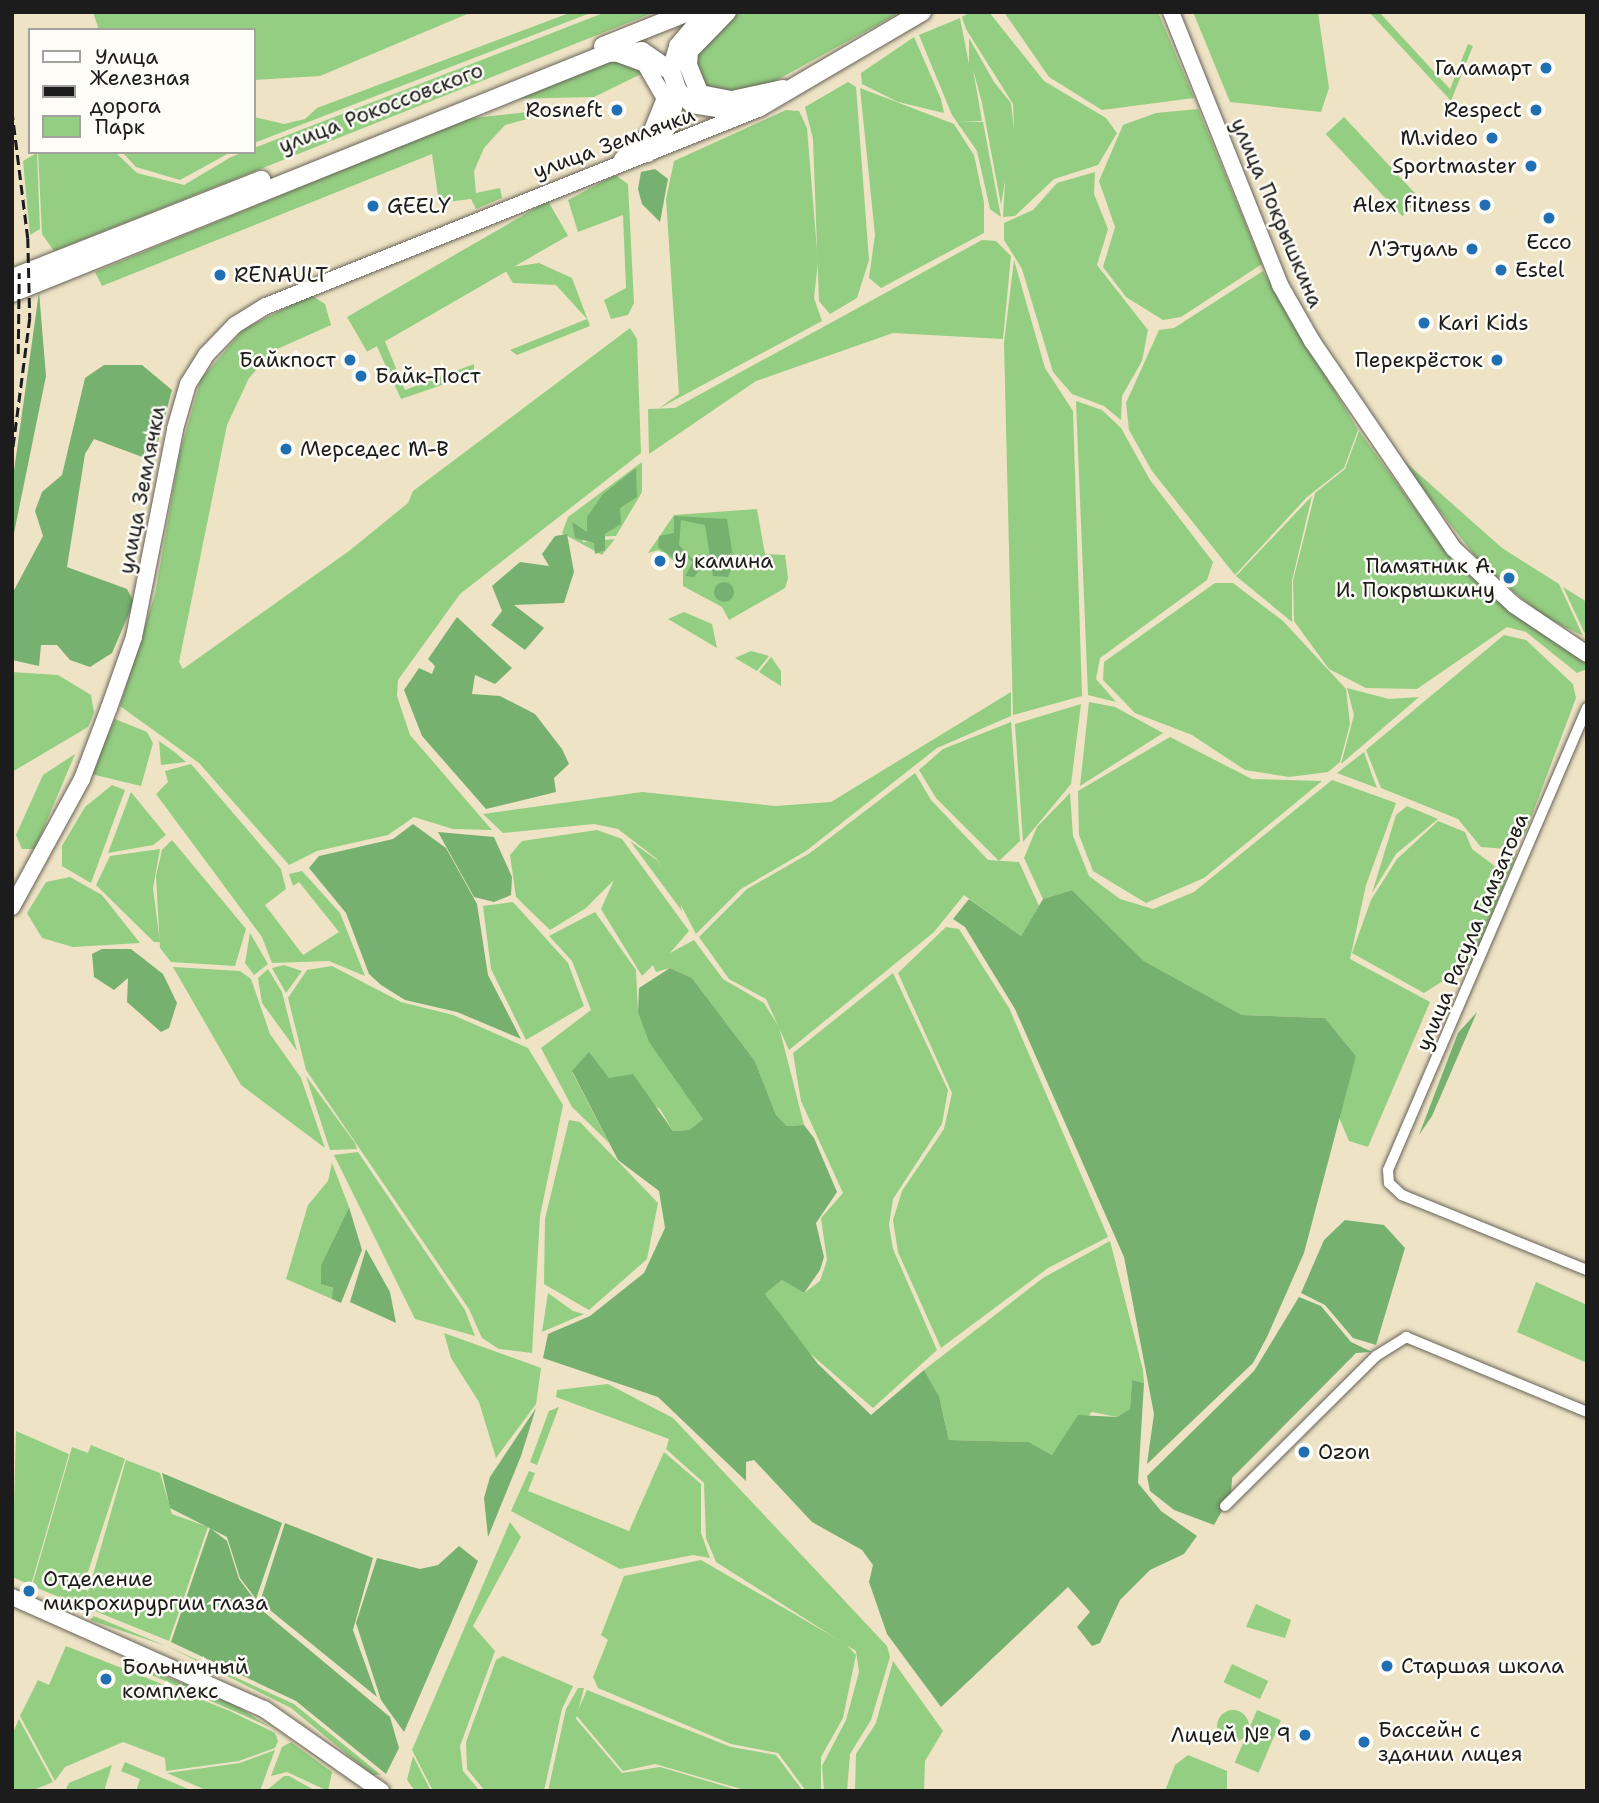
<!DOCTYPE html>
<meta charset="utf-8">
<style>
body{margin:0}
#map{position:relative;width:1599px;height:1803px;overflow:hidden;background:#eee3c5;font-family:"Shantell Sans",sans-serif}
div>[style]{position:absolute}
[style*='--x']{left:calc(var(--x)*1px);top:calc(var(--y)*1px);width:calc(var(--w)*1px);rotate:calc(var(--a)*1deg)}
.green>*{inset:0;background:#94ce82;transform-origin:0 0}
.round{border-radius:50%}
.forest>*{inset:0;background:#77b170}
.roads{filter:drop-shadow(0 0 2px #666257) drop-shadow(0 0 2px #666257)}
.minor>*{height:10px;margin:-5px;padding:0 5px;transform-origin:5px;border-radius:5px;background:#fff}
.secondary>*{height:16px;margin:-8px;padding:0 8px;transform-origin:8px;border-radius:8px;background:#fff}
.trunk>*{height:18px;margin:-9px;padding:0 9px;transform-origin:9px;border-radius:9px;background:#fff}
.rail>*{height:2.5px;margin-top:-1.25px;transform-origin:0;background:repeating-linear-gradient(90deg,#1c1c1c 0 10px,transparent 0 15px)}
.dots>*{width:19px;height:19px;translate:-50% -50%;box-sizing:border-box;border:4px solid #fdfcf7;border-radius:50%}
span{translate:-50% -50%;white-space:nowrap;text-align:center;line-height:1.15;-webkit-text-stroke:5px #fdfcf7;paint-order:stroke}
.poi-label{font-size:21px;color:#1c1c1c}
.right{translate:-100% -50%;text-align:right}
.left{translate:0 -50%;text-align:left}
.street-label{font-size:21px;color:#1c1c1c}
.frame{position:absolute;inset:0;border:14px solid #1c1c1c;pointer-events:none}
.legend{position:absolute;left:28px;top:28px;width:228px;height:126px;box-sizing:border-box;background:#fdfcf7;border:2px solid #a3a29f;margin:0;padding:9px 12px;list-style:none;font-size:21px;color:#1c1c1c}
.legend li{display:flex;align-items:center;gap:14px;height:35px}
.legend b{width:35px;border:2px solid #a3a29f}
</style>
<div id="map">
<div class="green">
<i style="clip-path:polygon(93px 12px,472px 12px,320px 76px,254px 80px,254px 30px,99px 30px)"></i>
<i style="clip-path:polygon(572px 12px,593px 12px,254px 143px,254px 117px,284px 124px,305px 119px,317px 108px)"></i>
<i style="clip-path:polygon(606px 12px,655px 12px,54px 251px,42px 234px,38px 152px,115px 152px,137px 173px,184px 185px,231px 157px)"></i>
<i style="clip-path:polygon(739px 12px,901px 12px,766px 86px,734px 94px,703px 88px,694px 69px,696px 50px)"></i>
<i style="clip-path:polygon(970px 12px,989px 12px,1044px 81px,1106px 118px,1117px 133px,1098px 165px,1054px 179px,1015px 216px,1003px 217px,1005px 181px,1001px 205px,982px 103px,973px 69px,982px 121px,959px 122px,983px 122px,1001px 217px,990px 209px,977px 151px,952px 115px,919px 35px,960px 18px,969px 64px,969px 38px,994px 82px,1011px 103px,1014px 130px,1013px 104px,966px 29px,962px 17px)"></i>
<i style="clip-path:polygon(1004px 12px,1158px 12px,1194px 98px,1102px 110px,1049px 77px)"></i>
<i style="clip-path:polygon(1193px 12px,1318px 12px,1329px 88px,1321px 112px,1230px 102px)"></i>
<i style="clip-path:polygon(1369px 12px,1379px 12px,1450px 89px,1468px 44px,1473px 46px,1451px 101px)"></i>
<i style="clip-path:polygon(914px 37px,941px 99px,944px 113px,898px 102px,862px 84px,861px 73px)"></i>
<i style="clip-path:polygon(617px 60px,634px 62px,643px 73px,594px 97px,506px 99px)"></i>
<i style="clip-path:polygon(848px 82px,856px 87px,869px 260px,857px 298px,830px 314px,819px 301px,813px 139px,805px 107px)"></i>
<i style="clip-path:polygon(860px 88px,954px 124px,974px 155px,984px 202px,984px 233px,881px 288px,869px 278px,875px 235px)"></i>
<i style="clip-path:polygon(571px 107px,505px 125px,484px 148px,474px 171px,476px 193px,500px 188px,502px 198px,476px 209px,471px 199px,439px 203px,432px 154px,102px 286px,95px 272px,465px 119px)"></i>
<i style="clip-path:polygon(1198px 109px,1262px 264px,1181px 317px,1163px 320px,1126px 297px,1103px 267px,1115px 227px,1099px 181px,1123px 125px,1156px 113px)"></i>
<i style="clip-path:polygon(786px 110px,799px 111px,807px 128px,818px 262px,814px 298px,822px 321px,658px 409px,679px 394px,666px 199px,674px 161px)"></i>
<i style="left:1344px;top:117px;width:112px;height:25px;rotate:47deg"></i>
<i style="clip-path:polygon(122px 152px,231px 152px,180px 180px,136px 167px)"></i>
<i style="clip-path:polygon(37px 153px,40px 229px,30px 235px,23px 161px)"></i>
<i style="clip-path:polygon(1095px 172px,1094px 194px,1108px 229px,1097px 265px,1148px 330px,1142px 361px,1122px 396px,1121px 420px,1104px 406px,1072px 394px,1053px 372px,1022px 269px,1004px 240px,1004px 223px,1033px 210px,1057px 183px)"></i>
<i style="clip-path:polygon(615px 175px,628px 184px,634px 303px,628px 315px,611px 319px,604px 300px,626px 288px,623px 215px,578px 232px,568px 200px)"></i>
<i style="left:548px;top:201px;width:40px;height:232px;rotate:60deg"></i>
<i style="clip-path:polygon(982px 240px,996px 241px,1011px 256px,1003px 339px,893px 333px,756px 381px,649px 454px,648px 409px,675px 408px)"></i>
<i style="clip-path:polygon(1014px 260px,1045px 368px,1073px 411px,1082px 696px,1013px 715px,1004px 343px)"></i>
<i style="clip-path:polygon(539px 263px,572px 278px,590px 326px,517px 355px,510px 350px,587px 319px,556px 285px,513px 283px,504px 268px)"></i>
<i style="clip-path:polygon(1263px 271px,1358px 430px,1344px 468px,1307px 497px,1235px 575px,1152px 471px,1129px 430px,1126px 403px,1159px 330px,1174px 328px)"></i>
<i style="clip-path:polygon(311px 295px,325px 304px,331px 325px,275px 350px,249px 378px,227px 425px,179px 662px,183px 669px,349px 551px,408px 503px,413px 491px,630px 328px,637px 339px,641px 453px,460px 594px,398px 680px,397px 696px,410px 735px,492px 830px,453px 829px,414px 817px,388px 835px,317px 851px,289px 865px,199px 763px,120px 706px,155px 594px,180px 452px,201px 379px,244px 329px)"></i>
<i style="clip-path:polygon(379px 327px,405px 390px,474px 364px,474px 374px,401px 399px,369px 329px)"></i>
<i style="clip-path:polygon(1076px 401px,1102px 410px,1121px 428px,1150px 480px,1213px 562px,1207px 580px,1100px 658px,1096px 679px,1116px 702px,1088px 695px)"></i>
<i style="clip-path:polygon(1359px 431px,1451px 558px,1499px 602px,1587px 659px,1587px 669px,1577px 673px,1526px 632px,1507px 627px,1417px 689px,1366px 688px,1329px 669px,1294px 621px,1293px 581px,1315px 493px,1345px 469px)"></i>
<i style="clip-path:polygon(1394px 452px,1502px 548px,1559px 584px,1583px 636px,1543px 616px,1482px 565px)"></i>
<i style="clip-path:polygon(642px 462px,642px 492px,616px 536px,582px 537px,583px 542px,615px 539px,602px 555px,562px 533px,568px 517px)"></i>
<i style="clip-path:polygon(1312px 496px,1292px 581px,1292px 622px,1236px 576px)"></i>
<i style="clip-path:polygon(757px 509px,765px 554px,785px 555px,788px 578px,785px 588px,729px 620px,722px 607px,683px 586px,683px 567px,658px 550px,648px 553px,674px 515px)"></i>
<i style="clip-path:polygon(1215px 583px,1233px 583px,1283px 621px,1346px 689px,1350px 724px,1340px 762px,1328px 772px,1289px 777px,1245px 770px,1192px 735px,1135px 713px,1103px 680px,1104px 662px)"></i>
<i style="clip-path:polygon(1563px 587px,1587px 602px,1587px 636px,1586px 636px)"></i>
<i style="clip-path:polygon(684px 612px,712px 624px,717px 648px,668px 619px)"></i>
<i style="clip-path:polygon(1504px 635px,1526px 640px,1573px 684px,1576px 698px,1524px 836px,1506px 849px,1481px 847px,1458px 819px,1381px 788px,1366px 750px)"></i>
<i style="clip-path:polygon(751px 651px,769px 656px,757px 671px,735px 658px)"></i>
<i style="clip-path:polygon(771px 657px,781px 671px,781px 686px,759px 672px)"></i>
<i style="clip-path:polygon(12px 672px,58px 675px,91px 695px,94px 713px,88px 727px,12px 772px)"></i>
<i style="clip-path:polygon(1347px 688px,1389px 699px,1419px 697px,1341px 764px,1354px 715px)"></i>
<i style="clip-path:polygon(1011px 692px,1011px 716px,937px 748px,806px 851px,741px 889px,696px 934px,657px 859px,618px 829px,594px 824px,503px 833px,483px 814px,642px 792px,775px 806px,831px 802px)"></i>
<i style="clip-path:polygon(1089px 702px,1115px 707px,1163px 733px,1080px 786px)"></i>
<i style="clip-path:polygon(1081px 704px,1071px 784px,1023px 842px,1015px 724px)"></i>
<i style="clip-path:polygon(115px 719px,147px 732px,153px 743px,141px 786px,91px 774px)"></i>
<i style="clip-path:polygon(1011px 722px,1020px 841px,999px 861px,936px 798px,919px 770px,943px 749px)"></i>
<i style="clip-path:polygon(1170px 737px,1252px 779px,1322px 781px,1204px 878px,1146px 903px,1093px 871px,1079px 835px,1078px 791px)"></i>
<i style="clip-path:polygon(159px 741px,176px 753px,186px 762px,161px 765px)"></i>
<i style="clip-path:polygon(1364px 752px,1371px 772px,1377px 788px,1337px 773px)"></i>
<i style="clip-path:polygon(75px 754px,35px 849px,22px 849px,16px 835px,43px 775px)"></i>
<i style="clip-path:polygon(191px 764px,281px 869px,286px 889px,265px 905px,303px 955px,339px 932px,299px 882px,293px 886px,289px 874px,302px 871px,340px 913px,365px 976px,329px 961px,272px 963px,262px 937px,156px 794px,168px 782px,165px 771px)"></i>
<i style="clip-path:polygon(915px 773px,931px 800px,988px 860px,1019px 862px,1039px 906px,1021px 936px,964px 895px,934px 932px,789px 1050px,766px 999px,729px 979px,699px 937px,747px 889px,810px 853px)"></i>
<i style="clip-path:polygon(1332px 780px,1396px 803px,1366px 885px,1350px 959px,1430px 1002px,1368px 1147px,1349px 1141px,1338px 1115px,1356px 1056px,1325px 1018px,1242px 1015px,1144px 961px,1072px 890px,1043px 899px,1024px 858px,1037px 827px,1070px 793px,1073px 836px,1089px 876px,1120px 899px,1153px 909px,1194px 892px)"></i>
<i style="clip-path:polygon(112px 785px,125px 790px,91px 883px,62px 866px,62px 846px,85px 807px)"></i>
<i style="clip-path:polygon(131px 792px,166px 835px,153px 845px,108px 853px)"></i>
<i style="clip-path:polygon(1407px 806px,1438px 819px,1396px 854px,1372px 893px,1396px 815px)"></i>
<i style="clip-path:polygon(1438px 821px,1465px 832px,1472px 849px,1496px 867px,1517px 853px,1473px 962px,1424px 993px,1352px 953px,1371px 900px,1397px 859px)"></i>
<i style="clip-path:polygon(597px 830px,622px 839px,689px 931px,670px 953px,694px 940px,723px 979px,764px 1003px,779px 1027px,804px 1125px,787px 1126px,776px 1115px,755px 1061px,692px 978px,670px 968px,656px 972px,653px 965px,642px 976px,601px 909px,614px 880px,586px 908px,550px 930px,516px 897px,510px 855px,522px 841px)"></i>
<i style="clip-path:polygon(172px 840px,246px 929px,235px 966px,171px 962px,160px 948px,156px 876px,162px 850px)"></i>
<i style="clip-path:polygon(630px 841px,657px 860px,679px 895px,682px 911px)"></i>
<i style="clip-path:polygon(160px 849px,153px 888px,160px 942px,154px 942px,96px 885px,110px 856px)"></i>
<i style="clip-path:polygon(70px 877px,102px 895px,140px 943px,73px 947px,42px 938px,27px 913px,46px 882px)"></i>
<i style="clip-path:polygon(513px 902px,568px 963px,584px 1006px,526px 1040px,491px 969px,483px 906px)"></i>
<i style="clip-path:polygon(595px 912px,636px 970px,638px 1012px,703px 1119px,689px 1130px,673px 1131px,660px 1109px,609px 1078px,572px 1072px,609px 1143px,572px 1107px,541px 1048px,591px 1010px,572px 961px,549px 936px)"></i>
<i style="clip-path:polygon(946px 927px,959px 929px,1009px 1008px,1108px 1237px,1048px 1268px,941px 1348px,898px 1252px,893px 1220px,902px 1191px,944px 1129px,952px 1093px,898px 973px)"></i>
<i style="clip-path:polygon(250px 933px,268px 964px,254px 975px,245px 963px)"></i>
<i style="clip-path:polygon(284px 965px,302px 971px,286px 993px,272px 968px)"></i>
<i style="clip-path:polygon(332px 966px,401px 1002px,453px 1015px,528px 1048px,563px 1105px,540px 1216px,532px 1353px,499px 1349px,482px 1338px,469px 1309px,306px 1070px,288px 998px,307px 970px)"></i>
<i style="clip-path:polygon(173px 967px,240px 971px,251px 979px,270px 1034px,301px 1078px,325px 1148px,241px 1085px)"></i>
<i style="clip-path:polygon(268px 969px,282px 992px,297px 1051px,262px 1003px,258px 978px)"></i>
<i style="clip-path:polygon(893px 973px,948px 1090px,942px 1124px,893px 1199px,889px 1225px,893px 1249px,937px 1350px,873px 1408px,806px 1350px,765px 1294px,782px 1280px,804px 1293px,820px 1281px,827px 1260px,821px 1218px,843px 1193px,801px 1101px,793px 1053px)"></i>
<i style="clip-path:polygon(306px 1076px,355px 1143px,357px 1149px,330px 1150px)"></i>
<i style="clip-path:polygon(569px 1120px,580px 1122px,658px 1203px,647px 1259px,589px 1310px,544px 1284px,545px 1219px)"></i>
<i style="clip-path:polygon(358px 1152px,465px 1310px,475px 1336px,415px 1319px,334px 1155px)"></i>
<i style="clip-path:polygon(332px 1163px,349px 1207px,321px 1265px,321px 1283px,334px 1289px,332px 1299px,286px 1279px,308px 1205px,328px 1181px)"></i>
<i style="clip-path:polygon(1110px 1241px,1143px 1370px,1144px 1383px,1132px 1380px,1130px 1409px,1117px 1417px,1092px 1412px,1052px 1455px,1029px 1442px,949px 1440px,939px 1396px,924px 1370px,1043px 1278px)"></i>
<i style="clip-path:polygon(1536px 1282px,1587px 1305px,1587px 1363px,1517px 1332px)"></i>
<i style="clip-path:polygon(548px 1293px,573px 1311px,584px 1314px,542px 1332px)"></i>
<i style="clip-path:polygon(444px 1333px,541px 1368px,536px 1404px,496px 1458px,479px 1402px,451px 1358px)"></i>
<i style="clip-path:polygon(608px 1384px,673px 1418px,887px 1646px,890px 1657px,871px 1720px,850px 1754px,847px 1791px,824px 1791px,822px 1766px,846px 1720px,859px 1672px,856px 1651px,716px 1562px,706px 1538px,704px 1483px,666px 1449px,669px 1439px,556px 1397px,557px 1390px)"></i>
<i style="clip-path:polygon(559px 1407px,537px 1465px,530px 1462px,549px 1411px)"></i>
<i style="clip-path:polygon(16px 1431px,69px 1454px,31px 1585px,12px 1577px)"></i>
<i style="clip-path:polygon(91px 1445px,125px 1459px,87px 1575px,85px 1588px,88px 1592px,126px 1460px,160px 1473px,172px 1514px,208px 1527px,169px 1641px,85px 1607px,89px 1592px,84px 1607px,32px 1586px,72px 1447px,88px 1453px)"></i>
<i style="clip-path:polygon(664px 1452px,701px 1484px,701px 1533px,710px 1558px,693px 1555px,620px 1569px,511px 1511px,529px 1471px,535px 1473px,528px 1491px,629px 1531px)"></i>
<i style="clip-path:polygon(510px 1522px,521px 1537px,473px 1626px,495px 1651px,460px 1746px,463px 1771px,480px 1791px,433px 1791px,412px 1750px)"></i>
<i style="clip-path:polygon(701px 1560px,846px 1644px,856px 1655px,843px 1718px,821px 1757px,821px 1791px,806px 1791px,778px 1753px,731px 1744px,598px 1688px,593px 1677px,608px 1640px,601px 1635px,624px 1576px)"></i>
<i style="clip-path:polygon(1256px 1604px,1291px 1620px,1285px 1638px,1246px 1627px)"></i>
<i style="clip-path:polygon(94px 1616px,166px 1646px,90px 1620px)"></i>
<i style="clip-path:polygon(66px 1646px,230px 1711px,275px 1733px,278px 1741px,275px 1748px,239px 1761px,166px 1771px,165px 1758px,123px 1742px,65px 1767px,55px 1781px,20px 1716px,38px 1680px,49px 1685px)"></i>
<i style="clip-path:polygon(167px 1646px,294px 1704px,381px 1775px,372px 1775px,291px 1708px)"></i>
<i style="clip-path:polygon(503px 1656px,573px 1686px,562px 1709px,544px 1791px,485px 1791px,467px 1769px,466px 1742px,496px 1660px)"></i>
<i style="clip-path:polygon(893px 1661px,943px 1731px,925px 1761px,924px 1791px,855px 1791px,856px 1754px,876px 1723px)"></i>
<i style="left:1232px;top:1664px;width:40px;height:20px;rotate:25deg"></i>
<i style="clip-path:polygon(147px 1670px,227px 1700px,270px 1727px,147px 1673px)"></i>
<i style="clip-path:polygon(578px 1688px,584px 1688px,576px 1719px,622px 1773px,660px 1767px,741px 1791px,548px 1791px,566px 1709px)"></i>
<i style="clip-path:polygon(587px 1690px,731px 1747px,776px 1755px,803px 1791px,748px 1791px,655px 1764px,623px 1771px,576px 1715px)"></i>
<i class="round" style="left:1217px;top:1710px;width:32px;height:32px"></i>
<i style="left:1257px;top:1710px;width:26px;height:57px;rotate:23deg"></i>
<i style="clip-path:polygon(19px 1719px,53px 1782px,31px 1791px,12px 1789px,12px 1735px)"></i>
<i style="clip-path:polygon(291px 1742px,332px 1772px,328px 1791px,287px 1772px,271px 1776px,282px 1747px)"></i>
<i style="clip-path:polygon(275px 1750px,260px 1791px,208px 1791px,167px 1773px,240px 1763px)"></i>
<i style="clip-path:polygon(1188px 1755px,1227px 1771px,1227px 1791px,1165px 1791px,1175px 1765px)"></i>
<i style="clip-path:polygon(413px 1756px,431px 1791px,415px 1791px,407px 1780px)"></i>
<i style="clip-path:polygon(125px 1762px,193px 1791px,136px 1791px,140px 1779px,121px 1771px)"></i>
<i style="clip-path:polygon(112px 1765px,104px 1791px,65px 1791px,69px 1783px)"></i>
<i style="clip-path:polygon(284px 1776px,289px 1776px,316px 1791px,266px 1791px)"></i>
</div>
<div class="forest">
<i style="clip-path:polygon(655px 169px,668px 179px,660px 222px,642px 204px,638px 189px,641px 172px)"></i>
<i style="clip-path:polygon(39px 292px,46px 376px,12px 543px,12px 485px)"></i>
<i style="clip-path:polygon(104px 365px,142px 365px,172px 390px,153px 461px,94px 439px,85px 454px,67px 567px,127px 589px,134px 602px,112px 653px,90px 667px,70px 660px,57px 645px,41px 645px,39px 666px,12px 660px,12px 594px,43px 536px,35px 511px,42px 492px,62px 475px,85px 378px)"></i>
<i style="clip-path:polygon(636px 468px,637px 497px,620px 508px,621px 524px,605px 534px,605px 550px,595px 554px,594px 543px,575px 538px,572px 522px,587px 532px,587px 517px,603px 494px)"></i>
<i style="clip-path:polygon(674px 516px,727px 519px,734px 563px,728px 577px,713px 576px,705px 525px,681px 520px,679px 545px,701px 568px,694px 577px,685px 576px,693px 562px,685px 556px,676px 560px,658px 547px,659px 536px,674px 533px)"></i>
<i style="clip-path:polygon(567px 534px,574px 572px,564px 603px,514px 605px,544px 628px,525px 650px,491px 625px,502px 611px,492px 586px,520px 562px,549px 566px,542px 554px,555px 536px)"></i>
<i class="round" style="left:714px;top:582px;width:20px;height:20px"></i>
<i style="clip-path:polygon(457px 617px,512px 668px,495px 684px,475px 675px,472px 694px,500px 696px,535px 714px,562px 749px,569px 764px,554px 778px,556px 792px,486px 809px,422px 736px,404px 690px,419px 668px,432px 674px,435px 666px,428px 659px)"></i>
<i style="clip-path:polygon(413px 824px,446px 848px,477px 904px,488px 975px,521px 1039px,457px 1012px,405px 1000px,381px 985px,369px 974px,346px 913px,309px 868px,319px 856px,393px 839px)"></i>
<i style="clip-path:polygon(438px 832px,494px 837px,512px 877px,511px 895px,494px 902px,474px 897px)"></i>
<i style="clip-path:polygon(1072px 890px,1144px 961px,1242px 1015px,1325px 1018px,1356px 1056px,1304px 1253px,1267px 1337px,1253px 1363px,1147px 1464px,1154px 1414px,1124px 1257px,1015px 1009px,965px 927px,953px 919px,969px 899px,1021px 936px,1043px 899px)"></i>
<i style="clip-path:polygon(102px 949px,131px 949px,163px 974px,177px 1003px,169px 1028px,161px 1032px,127px 1002px,128px 978px,114px 990px,94px 977px,92px 954px)"></i>
<i style="clip-path:polygon(670px 968px,692px 978px,755px 1061px,776px 1115px,787px 1126px,804px 1125px,814px 1138px,837px 1192px,816px 1223px,824px 1257px,820px 1270px,804px 1293px,782px 1280px,765px 1294px,818px 1364px,871px 1415px,924px 1370px,939px 1396px,949px 1440px,1029px 1442px,1052px 1455px,1078px 1415px,1117px 1417px,1130px 1409px,1132px 1380px,1144px 1383px,1138px 1483px,1161px 1511px,1197px 1536px,1184px 1554px,1150px 1570px,1120px 1600px,1100px 1643px,1092px 1646px,1077px 1627px,1090px 1612px,1068px 1587px,941px 1707px,887px 1634px,869px 1582px,873px 1565px,862px 1550px,812px 1522px,754px 1460px,746px 1462px,746px 1481px,658px 1397px,543px 1358px,548px 1334px,590px 1316px,644px 1273px,665px 1228px,659px 1191px,618px 1160px,572px 1071px,589px 1052px,609px 1078px,633px 1074px,673px 1131px,689px 1130px,703px 1119px,649px 1042px,638px 1012px,639px 988px)"></i>
<i style="clip-path:polygon(1477px 1012px,1432px 1116px,1419px 1135px,1458px 1033px)"></i>
<i style="clip-path:polygon(349px 1207px,362px 1250px,341px 1303px,332px 1299px,333px 1288px,321px 1284px,321px 1265px)"></i>
<i style="clip-path:polygon(1345px 1220px,1384px 1225px,1405px 1248px,1376px 1345px,1353px 1338px,1325px 1305px,1301px 1293px,1324px 1240px)"></i>
<i style="clip-path:polygon(366px 1249px,390px 1292px,396px 1323px,350px 1302px)"></i>
<i style="clip-path:polygon(1299px 1297px,1321px 1306px,1351px 1342px,1372px 1352px,1356px 1353px,1232px 1478px,1231px 1495px,1214px 1525px,1174px 1510px,1150px 1491px,1147px 1476px,1254px 1371px)"></i>
<i style="clip-path:polygon(536px 1408px,521px 1456px,488px 1537px,484px 1498px,490px 1477px)"></i>
<i style="clip-path:polygon(162px 1473px,282px 1523px,256px 1599px,240px 1578px,227px 1537px,170px 1508px)"></i>
<i style="clip-path:polygon(285px 1523px,373px 1558px,353px 1630px,377px 1697px,260px 1602px)"></i>
<i style="clip-path:polygon(210px 1528px,227px 1541px,239px 1579px,264px 1612px,390px 1717px,399px 1748px,386px 1774px,296px 1701px,171px 1642px)"></i>
<i style="clip-path:polygon(459px 1546px,478px 1561px,404px 1732px,381px 1700px,356px 1623px,377px 1558px,420px 1569px,438px 1565px)"></i>
</div>
<div class="roads">
<div class="minor">
<i style="--x:1587;--y:708;--w:503;--a:113.3"></i>
<i style="--x:1388;--y:1170;--w:13;--a:86"></i>
<i style="--x:1389;--y:1183;--w:18;--a:43"></i>
<i style="--x:1402;--y:1195;--w:200;--a:22.1"></i>
<i style="--x:1225;--y:1506;--w:213;--a:-44.8"></i>
<i style="--x:1376;--y:1356;--w:36;--a:-32"></i>
<i style="--x:1406;--y:1337;--w:196;--a:22.5"></i>
</div>
<div class="secondary">
<i style="--x:1171;--y:12;--w:294;--a:68.2"></i>
<i style="--x:1280;--y:285;--w:64;--a:60.3"></i>
<i style="--x:1312;--y:341;--w:250;--a:55.7"></i>
<i style="--x:1453;--y:548;--w:83;--a:43.1"></i>
<i style="--x:1514;--y:605;--w:88;--a:33.9"></i>
<i style="--x:618;--y:54;--w:29;--a:20"></i>
<i style="--x:645;--y:64;--w:39;--a:60"></i>
<i style="--x:665;--y:98;--w:38;--a:112"></i>
<i style="--x:651;--y:133;--w:39;--a:138"></i>
<i style="--x:648;--y:154;--w:36;--a:-53"></i>
<i style="--x:670;--y:125;--w:35;--a:-77"></i>
<i style="--x:12;--y:907;--w:146;--a:-61.3"></i>
<i style="--x:82;--y:779;--w:76;--a:-69.2"></i>
<i style="--x:109;--y:708;--w:75;--a:-70.6"></i>
<i style="--x:134;--y:637;--w:212;--a:-78.8"></i>
<i style="--x:175;--y:429;--w:47;--a:-73.9"></i>
<i style="--x:188;--y:384;--w:34;--a:-58"></i>
<i style="--x:206;--y:355;--w:42;--a:-46"></i>
<i style="--x:235;--y:325;--w:36;--a:-32"></i>
<i style="--x:266;--y:306;--w:530;--a:-21.82"></i>
<i style="--x:12;--y:1597;--w:276;--a:24"></i>
<i style="--x:264;--y:1709;--w:143;--a:35"></i>
</div>
<div class="trunk">
<i style="--x:727;--y:12;--w:54;--a:134.3"></i>
<i style="--x:689;--y:51;--w:14;--a:94"></i>
<i style="--x:688;--y:65;--w:31;--a:68"></i>
<i style="--x:700;--y:94;--w:33;--a:11"></i>
<i style="--x:732;--y:100;--w:52;--a:-12.2"></i>
<i style="--x:603;--y:46;--w:92;--a:-21.8"></i>
<i style="--x:671;--y:71;--w:26;--a:-74"></i>
<i style="--x:678;--y:46;--w:45;--a:-49.5"></i>
<i style="--x:12;--y:278;--w:268;--a:-21.5"></i>
<i style="--x:12;--y:293;--w:643;--a:-21.93"></i>
<i style="--x:608;--y:53;--w:34;--a:-3"></i>
<i style="--x:642;--y:51;--w:35;--a:35"></i>
<i style="--x:671;--y:71;--w:21;--a:71"></i>
<i style="--x:678;--y:91;--w:19;--a:43"></i>
<i style="--x:692;--y:104;--w:45;--a:9"></i>
<i style="--x:736;--y:111;--w:24;--a:-9"></i>
<i style="--x:760;--y:107;--w:188;--a:-30.4"></i>
</div>
</div>
<div class="rail">
<i style="--x:12;--y:110;--w:129;--a:82.9"></i>
<i style="--x:28;--y:238;--w:80;--a:88.6"></i>
<i style="--x:30;--y:318;--w:140;--a:97.4"></i>
<i style="--x:18;--y:354;--w:81;--a:-89.3"></i>
</div>
<div class="dots">
<i style="left:1546px;top:68px;background:#1f6fb2"></i>
<i style="left:617px;top:110px;background:#1f6fb2"></i>
<i style="left:1536px;top:110px;background:#1f6fb2"></i>
<i style="left:1492px;top:138px;background:#1f6fb2"></i>
<i style="left:1531px;top:166px;background:#1f6fb2"></i>
<i style="left:1485px;top:205px;background:#1f6fb2"></i>
<i style="left:373px;top:206px;background:#1f6fb2"></i>
<i style="left:1549px;top:218px;background:#1f6fb2"></i>
<i style="left:1472px;top:249px;background:#1f6fb2"></i>
<i style="left:1501px;top:270px;background:#1f6fb2"></i>
<i style="left:220px;top:275px;background:#1f6fb2"></i>
<i style="left:1424px;top:323px;background:#1f6fb2"></i>
<i style="left:350px;top:360px;background:#1f6fb2"></i>
<i style="left:1497px;top:360px;background:#1f6fb2"></i>
<i style="left:361px;top:376px;background:#1f6fb2"></i>
<i style="left:286px;top:449px;background:#1f6fb2"></i>
<i style="left:660px;top:561px;background:#1f6fb2"></i>
<i style="left:1509px;top:578px;background:#1f6fb2"></i>
<i style="left:1304px;top:1452px;background:#1f6fb2"></i>
<i style="left:29px;top:1591px;background:#1f6fb2"></i>
<i style="left:1387px;top:1666px;background:#1f6fb2"></i>
<i style="left:106px;top:1679px;background:#1f6fb2"></i>
<i style="left:1305px;top:1735px;background:#1f6fb2"></i>
<i style="left:1364px;top:1742px;background:#1f6fb2"></i>
</div>
<div class="poi-label">
<span class="right" style="left:1532px;top:68px">Галамарт</span>
<span class="right" style="left:603px;top:110px">Rosneft</span>
<span class="right" style="left:1522px;top:110px">Respect</span>
<span class="right" style="left:1478px;top:138px">M.video</span>
<span class="right" style="left:1517px;top:166px">Sportmaster</span>
<span class="right" style="left:1471px;top:205px">Alex fitness</span>
<span class="left" style="left:387px;top:206px">GEELY</span>
<span style="left:1549px;top:242px">Ecco</span>
<span class="right" style="left:1458px;top:249px">Л'Этуаль</span>
<span class="left" style="left:1515px;top:270px">Estel</span>
<span class="left" style="left:234px;top:275px">RENAULT</span>
<span class="left" style="left:1438px;top:323px">Kari Kids</span>
<span class="right" style="left:336px;top:360px">Байкпост</span>
<span class="right" style="left:1483px;top:360px">Перекрёсток</span>
<span class="left" style="left:375px;top:376px">Байк-Пост</span>
<span class="left" style="left:300px;top:449px">Мерседес M-B</span>
<span class="left" style="left:674px;top:561px">У камина</span>
<span class="right" style="left:1495px;top:578px">Памятник А.<br>И. Покрышкину</span>
<span class="left" style="left:1318px;top:1452px">Ozon</span>
<span class="left" style="left:43px;top:1591px">Отделение<br>микрохирургии глаза</span>
<span class="left" style="left:1401px;top:1666px">Старшая школа</span>
<span class="left" style="left:122px;top:1679px">Больничный<br>комплекс</span>
<span class="left" style="left:1378px;top:1742px">Бассейн с<br>здании лицея</span>
<span class="right" style="left:1291px;top:1735px">Лицей № 9</span>
</div>
<div class="street-label">
<span style="left:381px;top:108px;rotate:-21deg">улица Рокоссовского</span>
<span style="left:614px;top:143px;rotate:-20deg">улица Землячки</span>
<span style="left:1277px;top:213px;rotate:67deg">улица Покрышкина</span>
<span style="left:142px;top:490px;rotate:-79deg">улица Землячки</span>
<span style="left:1472px;top:932px;rotate:-67deg">улица Расула Гамзатова</span>
</div>
<div class="frame"></div>
<ul class="legend">
<li><b style="height:9px;background:#fff"></b>Улица</li>
<li><b style="height:9px;background:#1c1c1c"></b>Железная дорога</li>
<li><b style="height:19px;background:#94ce82"></b>Парк</li>
</ul>
</div>
